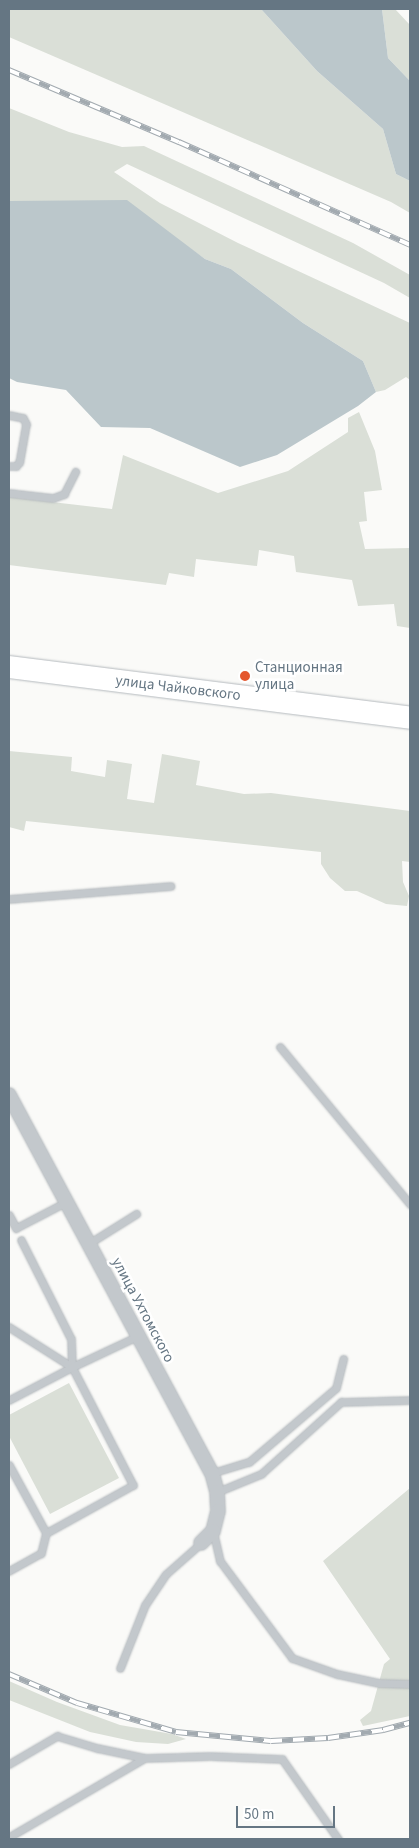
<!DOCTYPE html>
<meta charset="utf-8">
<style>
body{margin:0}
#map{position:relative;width:419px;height:1848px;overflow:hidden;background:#fafaf8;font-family:"Source Sans 3",sans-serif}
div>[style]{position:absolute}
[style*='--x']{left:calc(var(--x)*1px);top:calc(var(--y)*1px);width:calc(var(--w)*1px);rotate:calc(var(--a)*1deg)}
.green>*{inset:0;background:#dadfd7}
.water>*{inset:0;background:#bbc7cb}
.roads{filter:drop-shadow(0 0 1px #b5babe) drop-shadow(0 0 1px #b5babe)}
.service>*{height:7px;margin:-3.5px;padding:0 3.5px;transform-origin:3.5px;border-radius:3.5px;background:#c3c8cc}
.minor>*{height:14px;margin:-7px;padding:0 7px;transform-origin:7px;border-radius:7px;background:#c3c8cc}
.primary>*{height:22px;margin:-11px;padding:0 11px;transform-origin:11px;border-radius:11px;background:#fff}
.rail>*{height:5.5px;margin-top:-2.75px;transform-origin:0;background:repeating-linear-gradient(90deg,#fff 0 11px,#a2aab0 0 22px);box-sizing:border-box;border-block:1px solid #a2aab0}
.dots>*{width:14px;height:14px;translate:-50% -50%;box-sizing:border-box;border:2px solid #fff;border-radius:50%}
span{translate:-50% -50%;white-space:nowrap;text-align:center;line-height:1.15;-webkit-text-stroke:5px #fff;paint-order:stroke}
.poi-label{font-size:15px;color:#657683}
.left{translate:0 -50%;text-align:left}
.street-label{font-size:15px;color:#657683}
.frame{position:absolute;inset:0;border:10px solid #657683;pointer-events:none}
.scale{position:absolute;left:236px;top:1806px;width:99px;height:22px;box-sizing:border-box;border:2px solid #657683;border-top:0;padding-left:6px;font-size:15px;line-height:18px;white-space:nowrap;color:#657683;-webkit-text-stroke:4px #fff;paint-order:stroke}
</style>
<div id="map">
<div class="green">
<i style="clip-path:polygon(9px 9px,261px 9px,317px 71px,383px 129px,396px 174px,410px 181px,410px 213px,391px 202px,9px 37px)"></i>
<i style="clip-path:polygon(382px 9px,395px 9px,410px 25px,410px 81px,388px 58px)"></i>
<i style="clip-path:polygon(9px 108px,69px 132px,122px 147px,144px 146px,353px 243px,410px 275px,410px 298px,384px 283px,127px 164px,114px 172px,160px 203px,238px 243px,410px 323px,410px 380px,406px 377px,385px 390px,376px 392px,363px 361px,303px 323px,231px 269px,205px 259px,181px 242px,54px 202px,9px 201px)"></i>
<i style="clip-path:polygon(359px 412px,375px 451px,382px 490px,364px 492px,367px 521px,359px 522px,365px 549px,410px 548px,410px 628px,397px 626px,394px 604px,358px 606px,352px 580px,296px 572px,294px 556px,259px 550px,257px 566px,196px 559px,194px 577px,169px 573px,166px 585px,9px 565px,9px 497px,112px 509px,123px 455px,218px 493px,288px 471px,348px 432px,348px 418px)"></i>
<i style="clip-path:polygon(9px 751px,72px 757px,71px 771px,105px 777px,107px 760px,132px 764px,127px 799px,154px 803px,162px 754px,200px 761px,196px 785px,244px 794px,271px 793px,410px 811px,410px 862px,402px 861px,403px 882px,409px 896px,407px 906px,386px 904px,357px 891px,345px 891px,330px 878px,321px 864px,321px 852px,26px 821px,24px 831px,9px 827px)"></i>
<i style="clip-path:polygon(69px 1383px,119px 1478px,50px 1514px,9px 1436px,9px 1415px)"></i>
<i style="clip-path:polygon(410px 1488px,410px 1716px,363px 1726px,360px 1720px,371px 1711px,384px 1664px,390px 1659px,323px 1561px)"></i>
<i style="clip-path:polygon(9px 1681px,57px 1702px,120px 1725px,172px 1734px,186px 1739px,168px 1744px,136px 1742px,90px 1732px,9px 1700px)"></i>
</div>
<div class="water">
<i style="clip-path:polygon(261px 9px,382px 9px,388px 58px,410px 81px,410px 181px,396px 174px,383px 129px,317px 71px)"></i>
<i style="clip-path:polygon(127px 200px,205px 259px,231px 269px,303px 323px,363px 361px,376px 392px,358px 406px,277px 455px,240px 467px,150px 428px,101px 427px,66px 390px,17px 382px,9px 378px,9px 201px)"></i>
</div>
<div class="roads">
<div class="service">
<i style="--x:9;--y:415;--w:14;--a:12"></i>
<i style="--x:23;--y:418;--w:7;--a:63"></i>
<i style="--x:26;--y:424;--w:39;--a:100"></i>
<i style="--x:19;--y:462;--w:5;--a:127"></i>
<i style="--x:16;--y:466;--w:7;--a:180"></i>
<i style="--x:9;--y:493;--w:44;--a:6.5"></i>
<i style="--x:53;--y:498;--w:12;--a:-20"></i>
<i style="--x:64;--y:494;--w:25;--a:-63"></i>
<i style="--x:9;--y:899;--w:162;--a:-4.6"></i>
<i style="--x:280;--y:1047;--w:204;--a:50.4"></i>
<i style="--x:9;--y:1215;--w:15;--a:62"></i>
<i style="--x:16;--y:1228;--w:56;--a:-27.5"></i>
<i style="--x:21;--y:1240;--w:111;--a:63.2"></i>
<i style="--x:71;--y:1339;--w:28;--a:88"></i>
<i style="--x:88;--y:1244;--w:57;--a:-32"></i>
<i style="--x:9;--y:1327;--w:75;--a:32.4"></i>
<i style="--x:72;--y:1367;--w:133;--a:62.7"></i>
<i style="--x:133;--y:1485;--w:99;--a:151.1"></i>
<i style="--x:9;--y:1400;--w:71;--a:-27.6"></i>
<i style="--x:72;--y:1367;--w:73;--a:-25.2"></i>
<i style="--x:9;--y:1465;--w:77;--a:61.4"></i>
<i style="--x:46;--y:1533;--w:21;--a:104"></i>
<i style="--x:41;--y:1553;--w:37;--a:151"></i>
<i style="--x:212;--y:1473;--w:39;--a:-17"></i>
<i style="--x:249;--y:1462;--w:114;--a:-40.4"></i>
<i style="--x:336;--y:1388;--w:30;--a:-76"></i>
<i style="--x:217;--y:1492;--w:48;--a:-22.2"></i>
<i style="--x:261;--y:1474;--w:108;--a:-42"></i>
<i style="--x:341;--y:1402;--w:69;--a:-1.7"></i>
<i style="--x:213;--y:1531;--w:31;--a:77"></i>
<i style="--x:220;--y:1561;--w:121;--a:53.4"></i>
<i style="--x:292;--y:1658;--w:48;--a:19.6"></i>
<i style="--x:337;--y:1674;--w:43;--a:12.1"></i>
<i style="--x:379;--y:1683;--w:31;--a:2"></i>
<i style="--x:120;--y:1668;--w:68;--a:-68.4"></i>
<i style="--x:145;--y:1605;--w:37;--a:-56"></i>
<i style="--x:166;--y:1574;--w:47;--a:-41.5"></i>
<i style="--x:9;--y:1764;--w:56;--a:-30.3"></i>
<i style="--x:57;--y:1736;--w:42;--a:16.7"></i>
<i style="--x:97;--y:1748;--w:49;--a:11.8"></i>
<i style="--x:9;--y:1837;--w:157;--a:-30.2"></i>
<i style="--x:145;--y:1758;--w:65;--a:-1.8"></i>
<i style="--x:210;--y:1756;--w:72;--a:2.4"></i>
<i style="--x:282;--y:1759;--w:98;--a:55"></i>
</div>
<div class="minor">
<i style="--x:9;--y:1095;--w:429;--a:61.8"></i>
<i style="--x:212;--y:1473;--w:20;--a:75"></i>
<i style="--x:217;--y:1492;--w:19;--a:87"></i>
<i style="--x:218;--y:1511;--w:21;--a:104"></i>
<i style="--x:213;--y:1531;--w:17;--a:135"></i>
</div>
<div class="primary">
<i style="--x:9;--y:667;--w:404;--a:7.2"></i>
</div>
</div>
<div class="rail">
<i style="--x:9;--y:70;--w:185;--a:23"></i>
<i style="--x:179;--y:142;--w:253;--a:24"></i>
<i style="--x:9;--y:1674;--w:74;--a:23.1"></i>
<i style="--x:77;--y:1703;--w:103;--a:16.3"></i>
<i style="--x:176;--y:1732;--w:95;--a:5.4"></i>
<i style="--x:271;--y:1741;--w:57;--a:-3"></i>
<i style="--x:328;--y:1738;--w:56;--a:-8.3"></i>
<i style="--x:383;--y:1730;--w:28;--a:-15"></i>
</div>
<div class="dots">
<i style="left:245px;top:676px;background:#e4572e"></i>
</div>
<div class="poi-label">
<span class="left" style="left:255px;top:676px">Станционная<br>улица</span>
</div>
<div class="street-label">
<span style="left:178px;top:688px;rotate:7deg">улица Чайковского</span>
<span style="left:143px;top:1310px;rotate:62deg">улица Ухтомского</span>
</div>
<div class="frame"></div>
<div class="scale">50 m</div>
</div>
